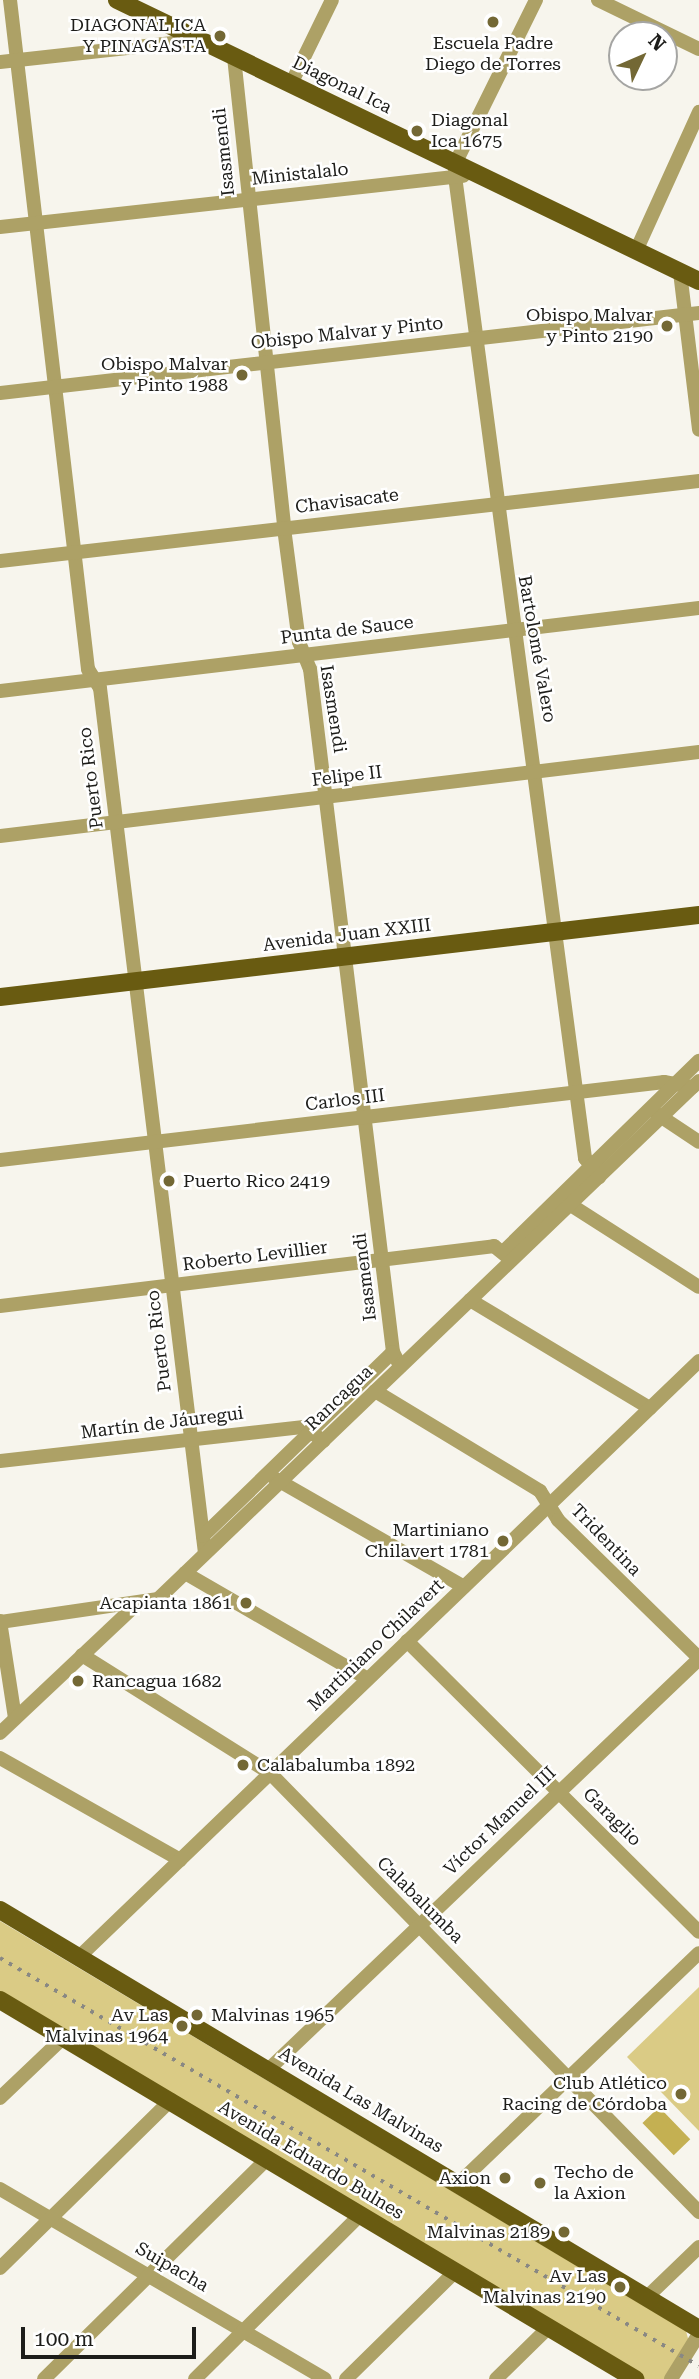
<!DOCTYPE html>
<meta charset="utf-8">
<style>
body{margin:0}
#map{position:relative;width:699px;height:2379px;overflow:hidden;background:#f7f5ed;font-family:"Roboto Serif",serif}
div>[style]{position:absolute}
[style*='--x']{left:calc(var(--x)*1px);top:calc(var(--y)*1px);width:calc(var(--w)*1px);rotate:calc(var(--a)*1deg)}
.green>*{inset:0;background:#dacb85}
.water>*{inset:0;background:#c4b052;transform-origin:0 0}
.minor>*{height:14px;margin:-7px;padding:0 7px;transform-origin:7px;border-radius:7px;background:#ada166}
.major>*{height:18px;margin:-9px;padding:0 9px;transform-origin:9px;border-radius:9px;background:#695b11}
.rail>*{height:3.5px;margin-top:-1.75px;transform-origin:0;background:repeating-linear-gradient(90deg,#898883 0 3.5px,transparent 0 10.5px)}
.dots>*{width:19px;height:19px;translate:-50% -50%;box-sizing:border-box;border:4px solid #fff;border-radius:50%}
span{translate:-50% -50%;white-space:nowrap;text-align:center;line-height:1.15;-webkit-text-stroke:5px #fff;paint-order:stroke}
.poi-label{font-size:18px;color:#1d1d1a}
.right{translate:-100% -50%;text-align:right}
.left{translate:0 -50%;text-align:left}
.street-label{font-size:18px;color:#1d1d1a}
.north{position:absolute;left:608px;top:21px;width:70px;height:70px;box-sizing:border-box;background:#fff;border:2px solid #a5a5a3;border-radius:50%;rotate:46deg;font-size:19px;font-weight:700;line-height:28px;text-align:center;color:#1d1d1a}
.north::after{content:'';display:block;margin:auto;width:24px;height:32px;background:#736835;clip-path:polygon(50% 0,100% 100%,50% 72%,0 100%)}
.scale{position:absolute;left:21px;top:2327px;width:175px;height:32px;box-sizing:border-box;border:4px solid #1d1d1a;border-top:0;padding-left:9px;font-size:21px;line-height:24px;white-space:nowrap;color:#1d1d1a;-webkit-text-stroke:5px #fff;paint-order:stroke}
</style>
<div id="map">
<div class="green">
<i style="clip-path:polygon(0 1921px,686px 2331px,689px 2342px,667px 2379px,642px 2379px,0 1996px)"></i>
<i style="clip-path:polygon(699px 1987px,699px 2131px,627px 2057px)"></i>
</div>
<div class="water">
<i style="left:659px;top:2107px;width:45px;height:23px;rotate:46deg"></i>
</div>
<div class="minor">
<i style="--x:10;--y:0;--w:674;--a:83.35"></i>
<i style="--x:88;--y:669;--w:22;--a:58"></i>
<i style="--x:100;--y:688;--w:871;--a:83.08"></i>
<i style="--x:536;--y:0;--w:183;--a:116.3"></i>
<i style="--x:455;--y:164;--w:12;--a:90"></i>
<i style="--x:455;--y:176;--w:991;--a:82.46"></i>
<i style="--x:585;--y:1158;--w:24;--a:54"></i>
<i style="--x:598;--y:0;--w:112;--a:25.9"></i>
<i style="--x:234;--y:57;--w:474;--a:83.9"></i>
<i style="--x:284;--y:528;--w:115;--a:82.5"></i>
<i style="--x:299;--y:642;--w:29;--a:68"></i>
<i style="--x:310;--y:669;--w:688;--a:83.07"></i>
<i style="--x:393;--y:1352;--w:16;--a:63"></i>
<i style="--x:0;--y:62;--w:201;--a:-6.3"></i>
<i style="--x:291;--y:84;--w:93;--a:-64"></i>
<i style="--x:0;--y:227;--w:466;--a:-6.3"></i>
<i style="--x:636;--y:251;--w:153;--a:-65.6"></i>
<i style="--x:680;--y:272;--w:159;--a:83.1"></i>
<i style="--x:0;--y:393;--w:704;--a:-6.53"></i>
<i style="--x:0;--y:561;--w:704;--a:-6.53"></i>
<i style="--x:0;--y:691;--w:704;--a:-6.77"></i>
<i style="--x:0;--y:836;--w:704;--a:-6.85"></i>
<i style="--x:657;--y:1114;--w:50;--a:33.7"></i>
<i style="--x:0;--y:1160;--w:669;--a:-6.7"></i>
<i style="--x:664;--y:1082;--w:29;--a:10"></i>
<i style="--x:563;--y:1200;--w:161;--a:32.6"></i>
<i style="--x:503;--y:1252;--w:274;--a:-44.3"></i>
<i style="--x:470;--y:1300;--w:210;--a:31"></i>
<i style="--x:0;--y:1306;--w:498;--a:-6.9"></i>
<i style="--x:494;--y:1246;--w:22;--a:39"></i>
<i style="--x:375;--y:1391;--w:193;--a:31.2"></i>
<i style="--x:540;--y:1491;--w:34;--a:58"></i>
<i style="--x:558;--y:1520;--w:197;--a:44.4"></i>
<i style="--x:0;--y:1461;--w:306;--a:-6.4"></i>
<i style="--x:304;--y:1427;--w:24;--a:36"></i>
<i style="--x:274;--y:1478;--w:219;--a:29.8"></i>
<i style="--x:203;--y:1536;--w:264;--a:-44.1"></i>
<i style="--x:185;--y:1573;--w:211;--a:30.1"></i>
<i style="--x:0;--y:1621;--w:98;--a:81.2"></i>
<i style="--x:0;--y:1622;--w:160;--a:-8.3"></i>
<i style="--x:158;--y:1599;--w:749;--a:-43.76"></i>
<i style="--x:407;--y:1641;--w:412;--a:44.9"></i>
<i style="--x:82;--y:1655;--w:222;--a:32.1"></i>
<i style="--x:270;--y:1773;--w:614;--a:45.66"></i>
<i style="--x:0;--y:1733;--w:190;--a:-43.3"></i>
<i style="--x:0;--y:1758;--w:207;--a:29.5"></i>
<i style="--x:79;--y:1957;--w:860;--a:-43.87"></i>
<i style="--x:268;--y:2070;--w:596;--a:-43.64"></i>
<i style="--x:0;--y:2098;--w:87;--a:-43.6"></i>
<i style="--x:459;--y:2183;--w:332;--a:-43.8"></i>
<i style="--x:0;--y:2189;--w:376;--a:30.3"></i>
<i style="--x:0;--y:2268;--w:240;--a:-44.5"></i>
<i style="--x:647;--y:2297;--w:72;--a:-43.9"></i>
<i style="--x:44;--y:2379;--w:315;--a:-44.6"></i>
<i style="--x:195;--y:2379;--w:234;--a:-44.8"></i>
<i style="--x:346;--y:2379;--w:154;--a:-44.5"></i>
<i style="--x:496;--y:2379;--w:74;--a:-44.5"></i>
<i style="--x:671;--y:2379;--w:53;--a:-58.1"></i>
</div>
<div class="major">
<i style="--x:117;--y:0;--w:646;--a:25.77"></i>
<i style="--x:0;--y:997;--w:704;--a:-6.69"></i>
<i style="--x:0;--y:1910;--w:815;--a:30.94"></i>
<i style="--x:0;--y:2000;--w:740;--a:30.83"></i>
</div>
<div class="rail">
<i style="--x:0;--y:1958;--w:809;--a:30.27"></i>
</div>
<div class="dots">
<i style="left:493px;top:22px;background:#736835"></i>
<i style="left:220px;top:36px;background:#736835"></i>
<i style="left:417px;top:131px;background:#736835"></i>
<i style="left:667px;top:326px;background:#736835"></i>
<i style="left:242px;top:375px;background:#736835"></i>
<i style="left:169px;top:1181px;background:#736835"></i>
<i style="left:503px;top:1541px;background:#736835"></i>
<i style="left:246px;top:1603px;background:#736835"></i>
<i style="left:78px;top:1681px;background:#736835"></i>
<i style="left:243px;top:1765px;background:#736835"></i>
<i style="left:197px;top:2015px;background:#736835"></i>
<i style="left:182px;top:2026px;background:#736835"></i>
<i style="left:681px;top:2094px;background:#736835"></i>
<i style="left:505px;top:2178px;background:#736835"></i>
<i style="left:540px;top:2183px;background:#736835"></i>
<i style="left:564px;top:2232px;background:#736835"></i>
<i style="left:620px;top:2287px;background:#736835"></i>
</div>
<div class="poi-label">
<span class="right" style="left:206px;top:36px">DIAGONAL ICA<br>Y PINAGASTA</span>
<span style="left:493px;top:54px">Escuela Padre<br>Diego de Torres</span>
<span class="left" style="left:431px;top:131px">Diagonal<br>Ica 1675</span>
<span class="right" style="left:653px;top:326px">Obispo Malvar<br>y Pinto 2190</span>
<span class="right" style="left:228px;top:375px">Obispo Malvar<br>y Pinto 1988</span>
<span class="left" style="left:183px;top:1181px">Puerto Rico 2419</span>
<span class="right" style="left:489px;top:1541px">Martiniano<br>Chilavert 1781</span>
<span class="right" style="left:232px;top:1603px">Acapianta 1861</span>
<span class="left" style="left:92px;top:1681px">Rancagua 1682</span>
<span class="left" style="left:257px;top:1765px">Calabalumba 1892</span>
<span class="left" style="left:211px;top:2015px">Malvinas 1965</span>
<span class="right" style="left:168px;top:2026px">Av Las<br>Malvinas 1964</span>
<span class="right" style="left:667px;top:2094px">Club Atlético<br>Racing de Córdoba</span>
<span class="left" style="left:554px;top:2183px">Techo de<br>la Axion</span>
<span class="right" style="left:491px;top:2178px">Axion</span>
<span class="right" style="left:550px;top:2232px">Malvinas 2189</span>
<span class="right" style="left:606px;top:2287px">Av Las<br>Malvinas 2190</span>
</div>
<div class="street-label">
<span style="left:342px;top:85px;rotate:26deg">Diagonal Ica</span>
<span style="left:224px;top:152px;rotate:-96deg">Isasmendi</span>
<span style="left:300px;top:174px;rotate:-6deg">Ministalalo</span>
<span style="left:347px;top:333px;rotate:-6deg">Obispo Malvar y Pinto</span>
<span style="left:347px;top:501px;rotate:-7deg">Chavisacate</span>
<span style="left:347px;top:630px;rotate:-7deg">Punta de Sauce</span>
<span style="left:537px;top:649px;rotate:80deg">Bartolomé Valero</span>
<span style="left:333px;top:709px;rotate:81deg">Isasmendi</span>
<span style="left:347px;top:776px;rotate:-7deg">Felipe II</span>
<span style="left:91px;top:778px;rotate:-97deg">Puerto Rico</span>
<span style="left:347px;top:935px;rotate:-7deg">Avenida Juan XXIII</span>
<span style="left:345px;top:1100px;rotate:-7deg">Carlos III</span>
<span style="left:255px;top:1256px;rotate:-7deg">Roberto Levillier</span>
<span style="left:365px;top:1277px;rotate:-97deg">Isasmendi</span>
<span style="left:159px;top:1341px;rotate:-97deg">Puerto Rico</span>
<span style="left:339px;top:1398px;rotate:-44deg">Rancagua</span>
<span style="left:162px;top:1423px;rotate:-7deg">Martín de Jáuregui</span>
<span style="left:606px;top:1540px;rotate:46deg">Tridentina</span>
<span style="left:376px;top:1645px;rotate:-44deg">Martiniano Chilavert</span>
<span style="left:612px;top:1817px;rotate:45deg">Garaglio</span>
<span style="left:500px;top:1821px;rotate:-44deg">Víctor Manuel III</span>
<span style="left:420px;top:1900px;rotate:45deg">Calabalumba</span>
<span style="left:361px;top:2100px;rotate:31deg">Avenida Las Malvinas</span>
<span style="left:311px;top:2160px;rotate:31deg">Avenida Eduardo Bulnes</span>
<span style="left:172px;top:2267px;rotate:30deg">Suipacha</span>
</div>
<div class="north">N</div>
<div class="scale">100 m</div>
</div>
